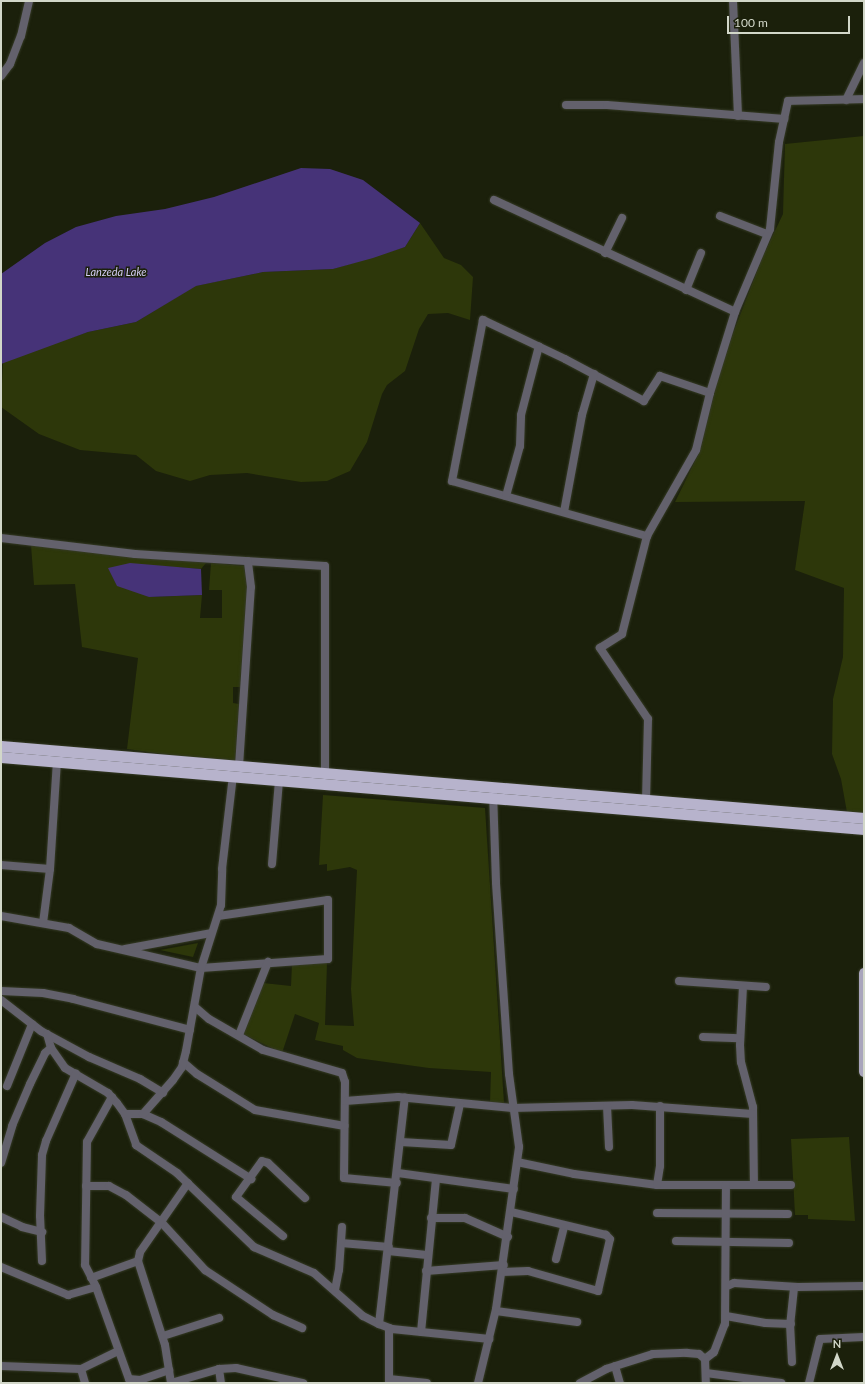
<!DOCTYPE html>
<style>
body{margin:0}
#map{position:relative;width:865px;height:1384px;overflow:hidden;background:#1b200b;font-family:Lato,sans-serif}
div>[style]{position:absolute}
[style*='--x']{left:calc(var(--x)*1px);top:calc(var(--y)*1px);width:calc(var(--w)*1px);rotate:calc(var(--a)*1deg)}
.green>*{inset:0;background:#2d370a}
.water>*{inset:0;background:#463378}
.roads{filter:drop-shadow(0 0 1px #353a26) drop-shadow(0 0 1px #353a26)}
.minor>*{height:8px;margin:-4px;padding:0 4px;transform-origin:4px;border-radius:4px;background:#63616c}
.primary>*{height:10px;margin:-5px;padding:0 5px;transform-origin:5px;border-radius:5px;background:#a9a5bc}
.trunk>*{height:11px;margin:-5.5px;padding:0 5.5px;transform-origin:5.5px;border-radius:5.5px;background:#b7b3cc}
span{translate:-50% -50%;white-space:nowrap;text-align:center;line-height:1.15;-webkit-text-stroke:3px #1b200b;paint-order:stroke}
.water-label{font-size:11px;color:#d3ccf5;font-style:italic}
.frame{position:absolute;inset:0;border:2px solid #d2d7c9;pointer-events:none}
.north{position:absolute;left:817px;top:1336px;width:40px;height:40px;-webkit-text-stroke:3px #1b200b;paint-order:stroke;rotate:0deg;font-size:11px;font-weight:700;line-height:16px;text-align:center;color:#d2d7c9}
.north::after{content:'';display:block;margin:auto;width:14px;height:18px;background:#d2d7c9;clip-path:polygon(50% 0,100% 100%,50% 72%,0 100%)}
.scale{position:absolute;left:727px;top:16px;width:123px;height:18px;box-sizing:border-box;border:2px solid #d2d7c9;border-top:0;padding-left:5px;font-size:12px;line-height:14px;white-space:nowrap;color:#d2d7c9;-webkit-text-stroke:3px #1b200b;paint-order:stroke}
</style>
<div id="map">
<div class="green">
<i style="clip-path:polygon(864px 136px,864px 819px,848px 818px,841px 779px,832px 754px,833px 699px,843px 657px,844px 588px,795px 570px,805px 501px,675px 502px,700px 451px,716px 386px,732px 336px,763px 256px,783px 214px,785px 144px)"></i>
<i style="clip-path:polygon(420px 223px,444px 258px,461px 265px,473px 277px,470px 320px,448px 313px,428px 314px,419px 329px,405px 371px,387px 385px,382px 394px,367px 442px,350px 471px,327px 481px,301px 482px,247px 473px,210px 475px,190px 481px,156px 471px,136px 455px,80px 450px,39px 434px,1px 407px,3px 361px,88px 332px,136px 322px,195px 286px,263px 272px,333px 269px,405px 247px)"></i>
<i style="clip-path:polygon(31px 545px,206px 563px,201px 569px,130px 564px,149px 597px,202px 595px,200px 618px,222px 618px,222px 590px,209px 590px,211px 563px,244px 566px,247px 587px,240px 687px,233px 687px,233px 703px,239px 704px,235px 764px,127px 749px,138px 658px,82px 647px,75px 584px,34px 585px)"></i>
<i style="clip-path:polygon(323px 795px,485px 808px,504px 1103px,490px 1103px,491px 1072px,429px 1068px,357px 1058px,343px 1050px,343px 1046px,315px 1040px,319px 1023px,295px 1014px,282px 1053px,243px 1034px,263px 983px,291px 986px,292px 964px,327px 963px,325px 1025px,354px 1026px,351px 989px,357px 870px,350px 867px,327px 871px,327px 864px,319px 865px)"></i>
<i style="clip-path:polygon(198px 943px,193px 957px,160px 950px)"></i>
<i style="clip-path:polygon(849px 1137px,855px 1221px,808px 1219px,808px 1215px,795px 1215px,791px 1139px)"></i>
</div>
<div class="water">
<i style="clip-path:polygon(301px 168px,330px 169px,363px 180px,420px 223px,405px 247px,373px 258px,333px 269px,263px 272px,196px 286px,136px 322px,88px 332px,1px 364px,1px 274px,45px 243px,76px 227px,116px 216px,165px 209px,214px 197px)"></i>
<i style="clip-path:polygon(130px 563px,201px 569px,202px 595px,149px 597px,117px 586px,108px 568px)"></i>
</div>
<div class="roads">
<div class="minor">
<i style="--x:733;--y:1;--w:115;--a:87.5"></i>
<i style="--x:1;--y:76;--w:15;--a:-53"></i>
<i style="--x:10;--y:64;--w:30;--a:-69"></i>
<i style="--x:21;--y:36;--w:36;--a:-77"></i>
<i style="--x:846;--y:100;--w:41;--a:-64.1"></i>
<i style="--x:566;--y:105;--w:41;--a:0"></i>
<i style="--x:607;--y:105;--w:178;--a:4.5"></i>
<i style="--x:494;--y:200;--w:266;--a:24.9"></i>
<i style="--x:735;--y:312;--w:85;--a:107.2"></i>
<i style="--x:710;--y:393;--w:53;--a:-161.2"></i>
<i style="--x:660;--y:376;--w:30;--a:123"></i>
<i style="--x:644;--y:401;--w:89;--a:-152"></i>
<i style="--x:565;--y:359;--w:91;--a:-154.6"></i>
<i style="--x:483;--y:320;--w:164;--a:100.9"></i>
<i style="--x:452;--y:481;--w:203;--a:15.8"></i>
<i style="--x:720;--y:216;--w:50;--a:21"></i>
<i style="--x:605;--y:253;--w:39;--a:-64"></i>
<i style="--x:686;--y:290;--w:40;--a:-68"></i>
<i style="--x:735;--y:312;--w:90;--a:-67.1"></i>
<i style="--x:770;--y:229;--w:87;--a:-84.1"></i>
<i style="--x:779;--y:142;--w:42;--a:-77.6"></i>
<i style="--x:788;--y:101;--w:76;--a:-1.5"></i>
<i style="--x:506;--y:496;--w:52;--a:-74.4"></i>
<i style="--x:520;--y:446;--w:31;--a:-88"></i>
<i style="--x:521;--y:415;--w:71;--a:-75.4"></i>
<i style="--x:564;--y:512;--w:99;--a:-79.5"></i>
<i style="--x:582;--y:415;--w:43;--a:-73.7"></i>
<i style="--x:1;--y:538;--w:135;--a:6.8"></i>
<i style="--x:135;--y:554;--w:190;--a:3.6"></i>
<i style="--x:325;--y:566;--w:208;--a:90"></i>
<i style="--x:239;--y:766;--w:179;--a:-86.2"></i>
<i style="--x:251;--y:587;--w:26;--a:-97"></i>
<i style="--x:646;--y:801;--w:82;--a:-88.6"></i>
<i style="--x:648;--y:719;--w:86;--a:-124.1"></i>
<i style="--x:600;--y:648;--w:26;--a:-32"></i>
<i style="--x:622;--y:634;--w:101;--a:-75.7"></i>
<i style="--x:647;--y:536;--w:99;--a:-60.3"></i>
<i style="--x:696;--y:450;--w:59;--a:-76.2"></i>
<i style="--x:272;--y:864;--w:84;--a:-85.2"></i>
<i style="--x:1;--y:865;--w:49;--a:4.7"></i>
<i style="--x:1;--y:916;--w:69;--a:10"></i>
<i style="--x:69;--y:928;--w:32;--a:30"></i>
<i style="--x:97;--y:944;--w:107;--a:13"></i>
<i style="--x:201;--y:968;--w:127;--a:-4.1"></i>
<i style="--x:328;--y:959;--w:59;--a:-90"></i>
<i style="--x:328;--y:900;--w:111;--a:171.7"></i>
<i style="--x:43;--y:923;--w:54;--a:-82.6"></i>
<i style="--x:50;--y:869;--w:107;--a:-86.3"></i>
<i style="--x:125;--y:949;--w:87;--a:-10.5"></i>
<i style="--x:679;--y:981;--w:87;--a:3.9"></i>
<i style="--x:743;--y:986;--w:59;--a:92.9"></i>
<i style="--x:740;--y:1045;--w:17;--a:87"></i>
<i style="--x:741;--y:1062;--w:47;--a:75.1"></i>
<i style="--x:753;--y:1107;--w:78;--a:89.3"></i>
<i style="--x:1;--y:991;--w:42;--a:2.7"></i>
<i style="--x:43;--y:993;--w:31;--a:11"></i>
<i style="--x:73;--y:999;--w:121;--a:14.8"></i>
<i style="--x:1;--y:1000;--w:51;--a:37.8"></i>
<i style="--x:41;--y:1031;--w:55;--a:28.4"></i>
<i style="--x:89;--y:1057;--w:56;--a:23.3"></i>
<i style="--x:140;--y:1079;--w:27;--a:31"></i>
<i style="--x:195;--y:1007;--w:18;--a:41"></i>
<i style="--x:209;--y:1019;--w:62;--a:29.9"></i>
<i style="--x:263;--y:1050;--w:82;--a:16.2"></i>
<i style="--x:342;--y:1073;--w:9;--a:72"></i>
<i style="--x:345;--y:1082;--w:96;--a:90.6"></i>
<i style="--x:344;--y:1178;--w:53;--a:5.4"></i>
<i style="--x:47;--y:1034;--w:15;--a:74"></i>
<i style="--x:51;--y:1048;--w:24;--a:55"></i>
<i style="--x:65;--y:1068;--w:50;--a:30.2"></i>
<i style="--x:108;--y:1093;--w:13;--a:48"></i>
<i style="--x:117;--y:1103;--w:14;--a:54"></i>
<i style="--x:125;--y:1114;--w:33;--a:70"></i>
<i style="--x:136;--y:1145;--w:50;--a:34.3"></i>
<i style="--x:177;--y:1173;--w:107;--a:43.9"></i>
<i style="--x:254;--y:1247;--w:65;--a:23.4"></i>
<i style="--x:314;--y:1273;--w:65;--a:41.3"></i>
<i style="--x:363;--y:1316;--w:18;--a:27"></i>
<i style="--x:379;--y:1324;--w:14;--a:21"></i>
<i style="--x:392;--y:1329;--w:98;--a:5.9"></i>
<i style="--x:239;--y:1035;--w:79;--a:-68.3"></i>
<i style="--x:703;--y:1037;--w:37;--a:2"></i>
<i style="--x:183;--y:1062;--w:18;--a:41"></i>
<i style="--x:197;--y:1074;--w:68;--a:31.8"></i>
<i style="--x:255;--y:1110;--w:91;--a:10.1"></i>
<i style="--x:7;--y:1086;--w:67;--a:-68"></i>
<i style="--x:112;--y:1097;--w:51;--a:119.1"></i>
<i style="--x:87;--y:1142;--w:123;--a:90.9"></i>
<i style="--x:85;--y:1265;--w:25;--a:63"></i>
<i style="--x:96;--y:1287;--w:98;--a:70.3"></i>
<i style="--x:129;--y:1379;--w:11;--a:5"></i>
<i style="--x:140;--y:1380;--w:31;--a:-19"></i>
<i style="--x:345;--y:1101;--w:53;--a:-4.3"></i>
<i style="--x:398;--y:1097;--w:115;--a:5.5"></i>
<i style="--x:512;--y:1108;--w:120;--a:-1.4"></i>
<i style="--x:632;--y:1105;--w:121;--a:4.3"></i>
<i style="--x:607;--y:1106;--w:41;--a:87.2"></i>
<i style="--x:125;--y:1114;--w:18;--a:0"></i>
<i style="--x:143;--y:1114;--w:20;--a:24"></i>
<i style="--x:161;--y:1122;--w:107;--a:32.3"></i>
<i style="--x:143;--y:1114;--w:45;--a:-48.6"></i>
<i style="--x:173;--y:1080;--w:16;--a:-55"></i>
<i style="--x:182;--y:1067;--w:16;--a:-76"></i>
<i style="--x:186;--y:1051;--w:84;--a:-79.8"></i>
<i style="--x:201;--y:968;--w:66;--a:-72.4"></i>
<i style="--x:221;--y:905;--w:36;--a:-88"></i>
<i style="--x:222;--y:869;--w:94;--a:-83.3"></i>
<i style="--x:401;--y:1142;--w:50;--a:3.4"></i>
<i style="--x:451;--y:1145;--w:42;--a:-77.6"></i>
<i style="--x:517;--y:1162;--w:58;--a:11.9"></i>
<i style="--x:574;--y:1174;--w:84;--a:7.5"></i>
<i style="--x:657;--y:1185;--w:134;--a:0"></i>
<i style="--x:1;--y:1163;--w:39;--a:-73"></i>
<i style="--x:12;--y:1126;--w:46;--a:-66.8"></i>
<i style="--x:30;--y:1084;--w:34;--a:-64"></i>
<i style="--x:45;--y:1053;--w:8;--a:-40"></i>
<i style="--x:398;--y:1173;--w:117;--a:7.9"></i>
<i style="--x:657;--y:1185;--w:19;--a:-81"></i>
<i style="--x:660;--y:1166;--w:60;--a:-90"></i>
<i style="--x:86;--y:1186;--w:23;--a:0"></i>
<i style="--x:109;--y:1186;--w:19;--a:28"></i>
<i style="--x:126;--y:1195;--w:46;--a:37.9"></i>
<i style="--x:162;--y:1223;--w:64;--a:47.5"></i>
<i style="--x:205;--y:1270;--w:82;--a:33.5"></i>
<i style="--x:273;--y:1315;--w:32;--a:24"></i>
<i style="--x:657;--y:1213;--w:131;--a:0.4"></i>
<i style="--x:1;--y:1217;--w:23;--a:25"></i>
<i style="--x:22;--y:1227;--w:21;--a:14"></i>
<i style="--x:431;--y:1218;--w:34;--a:0"></i>
<i style="--x:465;--y:1218;--w:47;--a:23.8"></i>
<i style="--x:283;--y:1236;--w:61;--a:-140.3"></i>
<i style="--x:236;--y:1197;--w:44;--a:-54.2"></i>
<i style="--x:262;--y:1161;--w:6;--a:18"></i>
<i style="--x:268;--y:1163;--w:51;--a:43.4"></i>
<i style="--x:676;--y:1241;--w:113;--a:1"></i>
<i style="--x:341;--y:1243;--w:48;--a:4.8"></i>
<i style="--x:388;--y:1251;--w:39;--a:6"></i>
<i style="--x:556;--y:1259;--w:34;--a:-76"></i>
<i style="--x:42;--y:1261;--w:45;--a:-92.5"></i>
<i style="--x:40;--y:1216;--w:61;--a:-88.1"></i>
<i style="--x:42;--y:1155;--w:15;--a:-74"></i>
<i style="--x:46;--y:1141;--w:74;--a:-66.2"></i>
<i style="--x:138;--y:1261;--w:88;--a:72.2"></i>
<i style="--x:165;--y:1345;--w:38;--a:81"></i>
<i style="--x:1;--y:1267;--w:73;--a:22.7"></i>
<i style="--x:68;--y:1295;--w:29;--a:-16"></i>
<i style="--x:426;--y:1271;--w:78;--a:-4.4"></i>
<i style="--x:502;--y:1272;--w:26;--a:-2"></i>
<i style="--x:528;--y:1271;--w:73;--a:15.9"></i>
<i style="--x:598;--y:1291;--w:53;--a:-77"></i>
<i style="--x:610;--y:1239;--w:6;--a:-135"></i>
<i style="--x:606;--y:1235;--w:98;--a:-166.4"></i>
<i style="--x:91;--y:1278;--w:50;--a:-19.9"></i>
<i style="--x:138;--y:1261;--w:9;--a:-77"></i>
<i style="--x:140;--y:1252;--w:84;--a:-55.2"></i>
<i style="--x:727;--y:1286;--w:8;--a:-23"></i>
<i style="--x:734;--y:1283;--w:64;--a:3.6"></i>
<i style="--x:798;--y:1287;--w:66;--a:-0.9"></i>
<i style="--x:335;--y:1290;--w:20;--a:-79"></i>
<i style="--x:339;--y:1270;--w:43;--a:-86"></i>
<i style="--x:496;--y:1311;--w:82;--a:7.7"></i>
<i style="--x:726;--y:1316;--w:40;--a:10"></i>
<i style="--x:765;--y:1323;--w:26;--a:2"></i>
<i style="--x:379;--y:1324;--w:228;--a:-83.5"></i>
<i style="--x:421;--y:1332;--w:154;--a:-84.4"></i>
<i style="--x:163;--y:1336;--w:59;--a:-17.8"></i>
<i style="--x:705;--y:1359;--w:11;--a:-38"></i>
<i style="--x:714;--y:1352;--w:30;--a:-69"></i>
<i style="--x:725;--y:1324;--w:139;--a:-89.6"></i>
<i style="--x:792;--y:1362;--w:36;--a:-93"></i>
<i style="--x:790;--y:1326;--w:39;--a:-84"></i>
<i style="--x:1;--y:1366;--w:80;--a:2.1"></i>
<i style="--x:81;--y:1369;--w:41;--a:-25.9"></i>
<i style="--x:615;--y:1366;--w:18;--a:74"></i>
<i style="--x:81;--y:1369;--w:15;--a:74"></i>
<i style="--x:219;--y:1369;--w:14;--a:82"></i>
<i style="--x:706;--y:1373;--w:76;--a:7.6"></i>
<i style="--x:389;--y:1379;--w:38;--a:6"></i>
<i style="--x:171;--y:1383;--w:50;--a:-16.3"></i>
<i style="--x:219;--y:1369;--w:17;--a:-3"></i>
<i style="--x:236;--y:1368;--w:69;--a:12.6"></i>
<i style="--x:389;--y:1383;--w:55;--a:-90"></i>
<i style="--x:478;--y:1383;--w:76;--a:-76.3"></i>
<i style="--x:496;--y:1309;--w:164;--a:-81.9"></i>
<i style="--x:519;--y:1147;--w:74;--a:-97.8"></i>
<i style="--x:509;--y:1074;--w:192;--a:-93.9"></i>
<i style="--x:496;--y:882;--w:89;--a:-91.9"></i>
<i style="--x:580;--y:1383;--w:30;--a:-28"></i>
<i style="--x:606;--y:1369;--w:49;--a:-17.7"></i>
<i style="--x:653;--y:1354;--w:34;--a:-2"></i>
<i style="--x:687;--y:1353;--w:12;--a:5"></i>
<i style="--x:699;--y:1354;--w:8;--a:40"></i>
<i style="--x:705;--y:1359;--w:24;--a:88"></i>
<i style="--x:809;--y:1383;--w:45;--a:-76"></i>
<i style="--x:820;--y:1339;--w:44;--a:-2.6"></i>
</div>
<div class="primary">
<i style="--x:864;--y:973;--w:99;--a:90"></i>
</div>
<div class="trunk">
<i style="--x:1;--y:746;--w:866;--a:4.77"></i>
<i style="--x:1;--y:757;--w:866;--a:4.77"></i>
</div>
</div>
<div class="water-label">
<span style="left:116px;top:272px">Lanzeda Lake</span>
</div>
<div class="frame"></div>
<div class="north">N</div>
<div class="scale">100 m</div>
</div>
